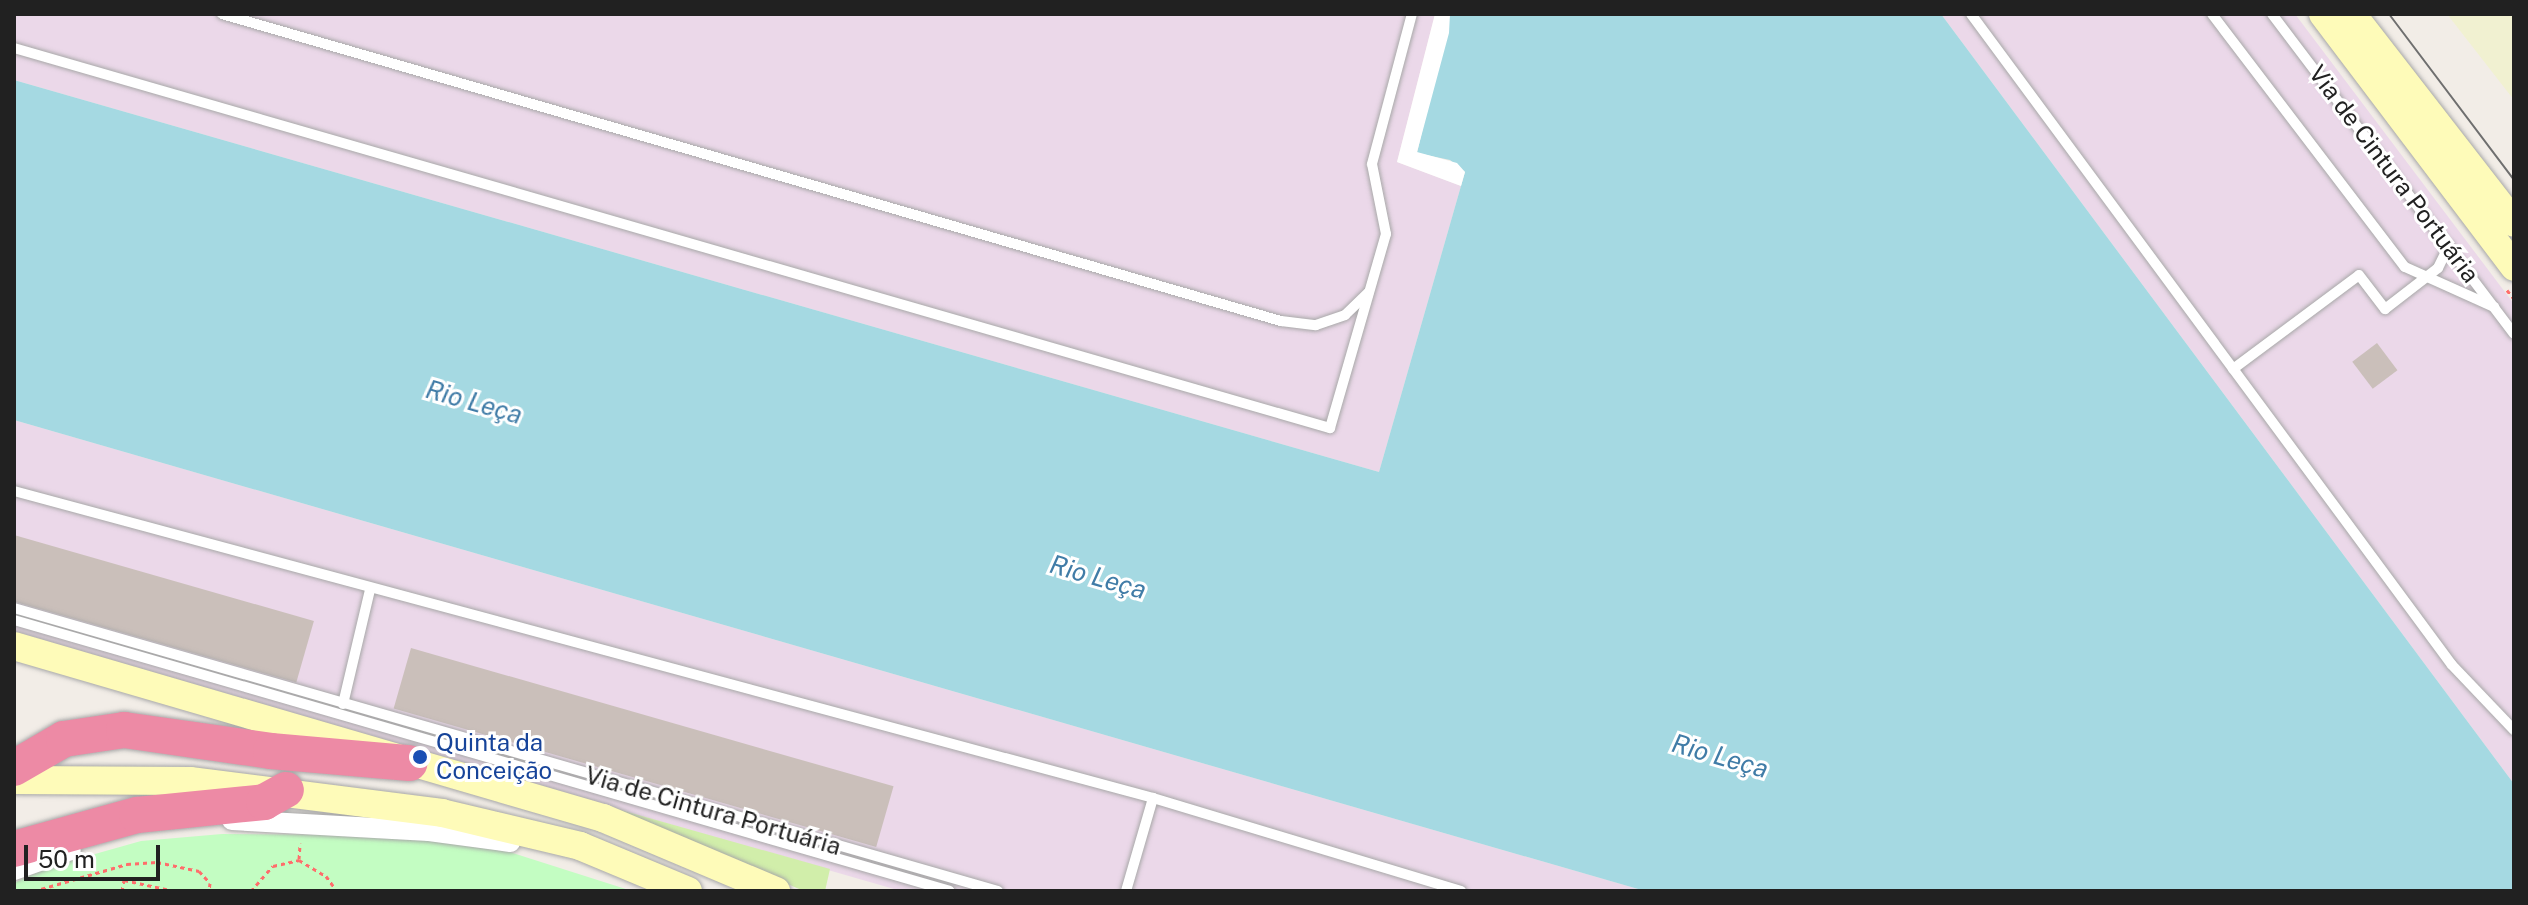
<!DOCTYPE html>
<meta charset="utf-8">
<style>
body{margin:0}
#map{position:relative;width:2528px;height:905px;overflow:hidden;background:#f2ede7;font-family:"Public Sans",sans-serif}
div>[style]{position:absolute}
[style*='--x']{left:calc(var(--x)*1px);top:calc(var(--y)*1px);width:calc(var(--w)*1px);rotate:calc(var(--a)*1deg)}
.industrial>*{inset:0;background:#ebd8e9}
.farmland>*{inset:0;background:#f1f1d1}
.grass>*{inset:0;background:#d1eeaa}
.park>*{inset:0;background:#c3fdc2}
.water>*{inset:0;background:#a5d9e2}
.pier>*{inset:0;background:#fff}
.building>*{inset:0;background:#cabfba;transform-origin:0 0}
.path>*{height:3px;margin-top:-1.5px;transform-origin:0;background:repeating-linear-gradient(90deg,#ff6d6b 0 4px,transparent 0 8px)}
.roads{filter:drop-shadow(0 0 2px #a8a8a8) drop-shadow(0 0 2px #a8a8a8)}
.lane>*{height:10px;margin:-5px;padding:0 5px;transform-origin:5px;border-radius:5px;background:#fff}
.street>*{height:20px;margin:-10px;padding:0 10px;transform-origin:10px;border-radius:10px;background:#fff}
.secondary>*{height:28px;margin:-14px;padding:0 14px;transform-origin:14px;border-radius:14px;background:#fefbb9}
.highway>*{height:36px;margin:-18px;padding:0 18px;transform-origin:18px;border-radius:18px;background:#ed8aa5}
.tram>*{height:2px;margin:-1px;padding:0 1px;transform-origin:1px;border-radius:1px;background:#6f6f6f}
.dots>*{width:22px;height:22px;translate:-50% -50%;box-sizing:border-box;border:4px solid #fff;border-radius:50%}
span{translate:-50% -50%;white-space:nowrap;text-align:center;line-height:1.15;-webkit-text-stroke:6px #fff;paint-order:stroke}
.street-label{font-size:24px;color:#212121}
.transit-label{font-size:24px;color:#164399}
.left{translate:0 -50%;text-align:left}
.water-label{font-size:26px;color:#407ca7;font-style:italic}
.frame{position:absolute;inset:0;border:16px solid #212121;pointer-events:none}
.scale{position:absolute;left:24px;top:845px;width:136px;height:36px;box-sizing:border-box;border:4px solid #212121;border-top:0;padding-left:10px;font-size:24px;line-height:28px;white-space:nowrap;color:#212121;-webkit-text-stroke:6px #fff;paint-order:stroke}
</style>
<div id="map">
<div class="industrial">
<i style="clip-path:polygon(14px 14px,1435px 14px,1397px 162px,1461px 186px,1379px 472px,14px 80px)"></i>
<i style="clip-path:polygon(1941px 14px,2295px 14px,2514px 304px,2514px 784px)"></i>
<i style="clip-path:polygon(14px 420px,1645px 891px,901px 891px,596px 803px,14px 635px)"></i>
</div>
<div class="farmland">
<i style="clip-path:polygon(2447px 14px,2514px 14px,2514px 100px)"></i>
</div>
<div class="grass">
<i style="clip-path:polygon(596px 803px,830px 869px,825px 891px,804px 891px)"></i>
</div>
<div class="park">
<i style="clip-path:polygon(222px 834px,379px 835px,494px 847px,632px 891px,14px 891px,14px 883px,49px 867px,141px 841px)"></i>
</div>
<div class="water">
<i style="clip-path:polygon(1450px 14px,1941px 14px,2514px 784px,2514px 891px,1645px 891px,14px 420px,14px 80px,1379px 472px,1465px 172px,1450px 160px,1417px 153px)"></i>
</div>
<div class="pier">
<i style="clip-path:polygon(1435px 14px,1450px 14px,1449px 33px,1417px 152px,1457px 163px,1465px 172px,1461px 186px,1397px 162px)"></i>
</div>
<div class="building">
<i style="left:2377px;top:343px;width:34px;height:31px;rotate:53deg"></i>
<i style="left:14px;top:535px;width:312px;height:64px;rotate:16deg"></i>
<i style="left:411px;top:648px;width:502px;height:63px;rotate:16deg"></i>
</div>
<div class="path">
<i style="--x:2507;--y:290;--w:11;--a:52"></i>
<i style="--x:299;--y:859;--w:16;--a:-86"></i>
<i style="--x:34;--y:891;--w:97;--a:-16.2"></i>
<i style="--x:127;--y:864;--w:30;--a:-4"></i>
<i style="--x:157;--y:862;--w:43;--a:12.1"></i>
<i style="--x:199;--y:871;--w:16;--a:47"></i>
<i style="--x:210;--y:883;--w:8;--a:97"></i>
<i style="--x:122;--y:891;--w:11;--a:-80"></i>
<i style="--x:124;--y:880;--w:52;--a:12.2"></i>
<i style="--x:251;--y:891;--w:33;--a:-49"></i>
<i style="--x:273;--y:866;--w:27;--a:-13"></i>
<i style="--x:299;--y:860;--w:31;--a:31"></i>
<i style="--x:326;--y:876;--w:19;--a:54"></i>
</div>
<div class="roads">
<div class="lane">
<i style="--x:222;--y:14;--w:1103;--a:16.17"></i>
<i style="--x:1281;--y:321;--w:35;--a:7"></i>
<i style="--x:1316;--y:325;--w:31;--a:-19"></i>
<i style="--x:1345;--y:315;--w:33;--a:-44"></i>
<i style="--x:1971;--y:14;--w:809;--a:53.54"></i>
<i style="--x:2452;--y:665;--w:90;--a:46.4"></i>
<i style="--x:2212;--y:14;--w:318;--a:52.7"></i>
<i style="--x:2405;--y:267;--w:98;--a:24.2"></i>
<i style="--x:2272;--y:14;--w:401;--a:52.9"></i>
<i style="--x:14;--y:48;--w:1370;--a:16.11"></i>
<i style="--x:1330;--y:428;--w:202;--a:-73.9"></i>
<i style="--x:1386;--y:234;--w:71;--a:-101.3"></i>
<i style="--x:1372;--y:164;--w:155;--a:-75.1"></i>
<i style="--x:2233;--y:369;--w:157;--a:-36.7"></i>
<i style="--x:2359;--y:275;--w:43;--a:52.6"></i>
<i style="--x:2385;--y:309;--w:67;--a:-37.7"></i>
<i style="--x:2438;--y:268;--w:25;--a:-64"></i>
<i style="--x:14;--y:491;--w:1180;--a:15.08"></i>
<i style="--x:1153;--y:798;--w:322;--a:16.8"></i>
<i style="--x:14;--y:608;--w:1024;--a:16.05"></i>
<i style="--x:14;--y:620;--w:974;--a:16.15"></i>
<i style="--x:343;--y:704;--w:117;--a:-76.7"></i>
<i style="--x:1126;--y:891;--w:97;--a:-73.8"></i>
</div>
<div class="street">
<i style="--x:232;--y:820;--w:197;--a:3.2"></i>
<i style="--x:429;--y:831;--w:82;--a:7.7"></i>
<i style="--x:14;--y:870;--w:60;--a:-19.3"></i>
</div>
<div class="secondary">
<i style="--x:2323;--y:14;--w:317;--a:52.9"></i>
<i style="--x:2352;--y:14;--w:264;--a:52.2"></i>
<i style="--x:14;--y:646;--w:614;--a:16.28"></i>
<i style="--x:603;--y:818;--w:188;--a:22.9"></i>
<i style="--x:14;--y:780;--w:176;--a:0.3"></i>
<i style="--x:190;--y:781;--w:254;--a:7.2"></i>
<i style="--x:442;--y:813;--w:142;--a:13.4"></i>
<i style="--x:580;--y:846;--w:117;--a:22.6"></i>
</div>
<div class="highway">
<i style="--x:14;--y:768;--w:58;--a:-30.1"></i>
<i style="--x:64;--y:739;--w:61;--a:-8.5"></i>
<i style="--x:124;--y:730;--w:148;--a:8.1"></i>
<i style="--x:271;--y:751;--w:139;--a:5"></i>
<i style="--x:14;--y:849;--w:128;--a:-15.5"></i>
<i style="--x:137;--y:815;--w:128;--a:-5.8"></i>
<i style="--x:264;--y:802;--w:25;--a:-29"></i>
</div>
</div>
<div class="tram">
<i style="--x:2389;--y:14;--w:208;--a:53"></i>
</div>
<div class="dots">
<i style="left:420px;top:757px;background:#1a4fb4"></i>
</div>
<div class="street-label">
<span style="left:2394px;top:174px;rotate:53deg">Via de Cintura Portuária</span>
<span style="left:713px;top:811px;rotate:16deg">Via de Cintura Portuária</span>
</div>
<div class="transit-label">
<span class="left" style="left:436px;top:757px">Quinta da<br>Conceição</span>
</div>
<div class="water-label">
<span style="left:474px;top:402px;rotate:16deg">Rio Leça</span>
<span style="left:1098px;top:577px;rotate:16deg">Rio Leça</span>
<span style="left:1720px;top:756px;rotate:16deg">Rio Leça</span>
</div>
<div class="frame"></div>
<div class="scale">50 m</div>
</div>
